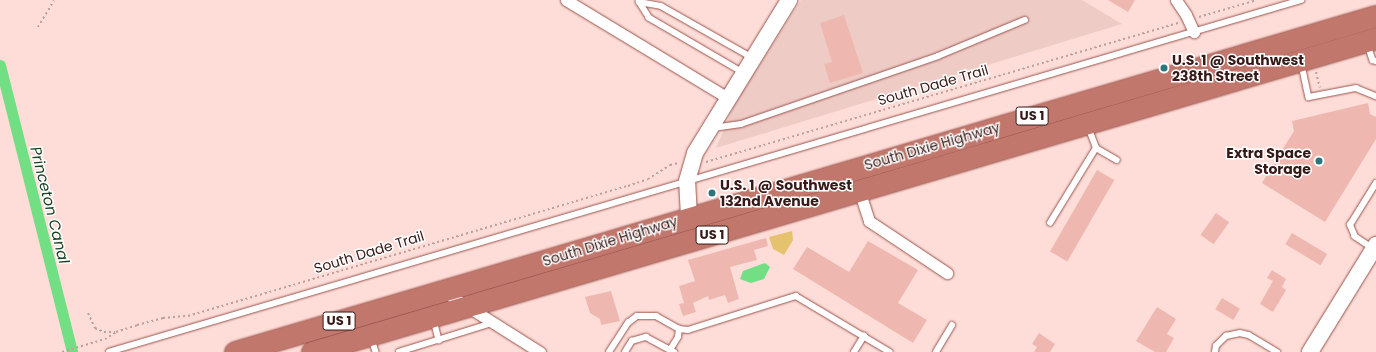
<!DOCTYPE html>
<style>
body{margin:0}
#map{position:relative;width:1376px;height:352px;overflow:hidden;background:#feddd8;font-family:Poppins,sans-serif}
div>[style]{position:absolute}
[style*='--x']{left:calc(var(--x)*1px);top:calc(var(--y)*1px);width:calc(var(--w)*1px);rotate:calc(var(--a)*1deg)}
.built>*{inset:0;background:#efcbc6}
.green>*{inset:0;background:#e5c26e}
.water>*{inset:0;background:#72df85}
.canal>*{height:11px;margin:-5.5px;padding:0 5.5px;transform-origin:5.5px;border-radius:5.5px;background:#72df85}
.building>*{inset:0;background:#eeb8b0;transform-origin:0 0}
.path>*{height:2px;margin-top:-1px;transform-origin:0;background:repeating-linear-gradient(90deg,#bf9f9a 0 2px,transparent 0 5px)}
.roads{filter:drop-shadow(0 0 1px #99544c) drop-shadow(0 0 1px #99544c)}
.lane>*{height:5.5px;margin:-2.75px;padding:0 2.75px;transform-origin:2.75px;border-radius:2.75px;background:#fff}
.street>*{height:11px;margin:-5.5px;padding:0 5.5px;transform-origin:5.5px;border-radius:5.5px;background:#fff}
.secondary>*{height:16px;margin:-8px;padding:0 8px;transform-origin:8px;border-radius:8px;background:#fff}
.highway>*{height:21px;margin:-10.5px;padding:0 10.5px;transform-origin:10.5px;border-radius:10.5px;background:#c2776d}
.dots>*{width:11px;height:11px;translate:-50% -50%;box-sizing:border-box;border:2px solid #fff;border-radius:50%}
span{translate:-50% -50%;white-space:nowrap;text-align:center;line-height:1.15;-webkit-text-stroke:3px #fff;paint-order:stroke}
.shield-label span{padding:1px 3px;background:#fff;border:1px solid;border-radius:3px;-webkit-text-stroke-width:0}
.shield-label{font-size:13px;color:#371a17;font-weight:700}
.poi-label{font-size:14px;color:#371a17;font-weight:700}
.left{translate:0 -50%;text-align:left}
.right{translate:-100% -50%;text-align:right}
.street-label{font-size:14px;color:#371a17}
.water-label{font-size:15px;color:#184320;font-style:italic}
</style>
<div id="map">
<div class="built">
<i style="clip-path:polygon(801px 0,1082px 0,1122px 24px,716px 148px,735px 103px)"></i>
</div>
<div class="green">
<i style="clip-path:polygon(792px 231px,793px 240px,784px 255px,773px 249px,769px 237px)"></i>
</div>
<div class="water">
<i style="clip-path:polygon(765px 263px,770px 267px,764px 279px,751px 283px,740px 279px,743px 271px)"></i>
</div>
<div class="canal">
<i style="--x:0;--y:65;--w:296;--a:75.9"></i>
</div>
<div class="building">
<i style="clip-path:polygon(1108px 0,1135px 0,1128px 12px)"></i>
<i style="clip-path:polygon(844px 15px,863px 73px,830px 83px,824px 64px,832px 62px,820px 23px)"></i>
<i style="clip-path:polygon(1368px 103px,1370px 114px,1376px 117px,1376px 139px,1325px 222px,1262px 183px,1294px 131px,1292px 121px)"></i>
<i style="left:1097px;top:170px;width:20px;height:94px;rotate:30deg"></i>
<i style="left:1216px;top:213px;width:16px;height:27px;rotate:35deg"></i>
<i style="left:1292px;top:233px;width:41px;height:13px;rotate:31deg"></i>
<i style="clip-path:polygon(766px 238px,768px 246px,754px 250px,757px 260px,730px 267px,739px 299px,728px 303px,725px 295px,709px 300px,708px 296px,693px 303px,696px 312px,683px 316px,679px 304px,684px 303px,679px 286px,695px 281px,688px 260px)"></i>
<i style="clip-path:polygon(868px 241px,918px 270px,898px 303px,927px 320px,913px 343px,793px 269px,807px 247px,849px 272px)"></i>
<i style="clip-path:polygon(1272px 270px,1286px 279px,1282px 287px,1286px 290px,1273px 312px,1260px 304px,1273px 281px,1267px 278px)"></i>
<i style="clip-path:polygon(611px 291px,620px 321px,601px 325px,600px 319px,590px 313px,585px 297px)"></i>
<i style="left:1222px;top:298px;width:21px;height:13px;rotate:31deg"></i>
<i style="clip-path:polygon(1157px 307px,1176px 319px,1167px 334px,1174px 338px,1166px 352px,1155px 352px,1136px 341px)"></i>
<i style="clip-path:polygon(1039px 333px,1055px 344px,1050px 352px,1034px 352px,1037px 347px,1032px 344px)"></i>
</div>
<div class="path">
<i style="--x:1199;--y:17;--w:60;--a:-16.3"></i>
<i style="--x:38;--y:27;--w:31;--a:-59"></i>
<i style="--x:1316;--y:72;--w:16;--a:76"></i>
<i style="--x:706;--y:162;--w:493;--a:-16.4"></i>
<i style="--x:88;--y:313;--w:17;--a:65"></i>
<i style="--x:95;--y:328;--w:10;--a:24"></i>
<i style="--x:104;--y:332;--w:11;--a:0"></i>
<i style="--x:62;--y:352;--w:45;--a:-16.8"></i>
<i style="--x:105;--y:339;--w:13;--a:-32"></i>
<i style="--x:116;--y:332;--w:22;--a:-18"></i>
<i style="--x:137;--y:325;--w:27;--a:-15"></i>
<i style="--x:163;--y:318;--w:25;--a:-5"></i>
<i style="--x:188;--y:316;--w:459;--a:-16.5"></i>
<i style="--x:628;--y:186;--w:21;--a:-19"></i>
<i style="--x:648;--y:179;--w:26;--a:-32"></i>
<i style="--x:670;--y:165;--w:9;--a:-13"></i>
</div>
<div class="roads">
<div class="lane">
<i style="--x:1368;--y:45;--w:16;--a:72"></i>
<i style="--x:1373;--y:60;--w:3;--a:18"></i>
<i style="--x:1302;--y:65;--w:33;--a:78"></i>
<i style="--x:1309;--y:97;--w:48;--a:-10.8"></i>
<i style="--x:1356;--y:88;--w:22;--a:22"></i>
<i style="--x:743;--y:73;--w:109;--a:-149.7"></i>
<i style="--x:649;--y:18;--w:19;--a:-122"></i>
<i style="--x:639;--y:2;--w:22;--a:10"></i>
<i style="--x:661;--y:6;--w:106;--a:29.5"></i>
<i style="--x:713;--y:128;--w:28;--a:-8"></i>
<i style="--x:741;--y:124;--w:208;--a:-19"></i>
<i style="--x:938;--y:56;--w:94;--a:-22.5"></i>
<i style="--x:1096;--y:148;--w:24;--a:30"></i>
<i style="--x:1050;--y:223;--w:88;--a:-58.5"></i>
<i style="--x:1096;--y:148;--w:22;--a:-111"></i>
<i style="--x:1373;--y:249;--w:22;--a:-146"></i>
<i style="--x:1355;--y:237;--w:13;--a:-113"></i>
<i style="--x:1350;--y:225;--w:49;--a:-58.2"></i>
<i style="--x:434;--y:320;--w:21;--a:76"></i>
<i style="--x:372;--y:339;--w:14;--a:73"></i>
<i style="--x:670;--y:350;--w:15;--a:-58"></i>
<i style="--x:678;--y:337;--w:8;--a:-83"></i>
<i style="--x:109;--y:352;--w:1243;--a:-16.45"></i>
<i style="--x:399;--y:352;--w:97;--a:-17.3"></i>
<i style="--x:609;--y:352;--w:35;--a:-57"></i>
<i style="--x:628;--y:323;--w:11;--a:-38"></i>
<i style="--x:637;--y:316;--w:19;--a:0"></i>
<i style="--x:656;--y:316;--w:26;--a:29"></i>
<i style="--x:679;--y:329;--w:9;--a:6"></i>
<i style="--x:688;--y:330;--w:113;--a:-17.5"></i>
<i style="--x:796;--y:296;--w:109;--a:30.8"></i>
<i style="--x:625;--y:352;--w:13;--a:-58"></i>
<i style="--x:632;--y:341;--w:15;--a:-16"></i>
<i style="--x:646;--y:337;--w:32;--a:28"></i>
<i style="--x:854;--y:352;--w:19;--a:-58"></i>
<i style="--x:936;--y:352;--w:31;--a:-59"></i>
<i style="--x:1215;--y:352;--w:6;--a:-81"></i>
<i style="--x:1216;--y:346;--w:14;--a:-45"></i>
<i style="--x:1226;--y:336;--w:14;--a:-12"></i>
<i style="--x:1240;--y:333;--w:9;--a:13"></i>
<i style="--x:1249;--y:335;--w:33;--a:31"></i>
</div>
<div class="street">
<i style="--x:566;--y:0;--w:189;--a:31.2"></i>
<i style="--x:1176;--y:0;--w:18;--a:56"></i>
<i style="--x:1186;--y:15;--w:19;--a:65"></i>
<i style="--x:859;--y:190;--w:33;--a:72"></i>
<i style="--x:869;--y:221;--w:94;--a:33.7"></i>
<i style="--x:443;--y:291;--w:115;--a:32.2"></i>
</div>
<div class="secondary">
<i style="--x:689;--y:217;--w:36;--a:-93"></i>
<i style="--x:687;--y:181;--w:29;--a:-74"></i>
<i style="--x:695;--y:153;--w:180;--a:-58.4"></i>
<i style="--x:1310;--y:352;--w:126;--a:-58.3"></i>
</div>
<div class="highway">
<i style="--x:235;--y:352;--w:1189;--a:-16.41"></i>
<i style="--x:312;--y:352;--w:1109;--a:-16.44"></i>
</div>
</div>
<div class="dots">
<i style="left:1164px;top:68px;background:#2c747e"></i>
<i style="left:1319px;top:161px;background:#2c747e"></i>
<i style="left:712px;top:193px;background:#2c747e"></i>
</div>
<div class="shield-label">
<span style="left:1032px;top:116px">US 1</span>
<span style="left:712px;top:235px">US 1</span>
<span style="left:339px;top:321px">US 1</span>
</div>
<div class="poi-label">
<span class="left" style="left:1172px;top:68px">U.S. 1 @ Southwest<br>238th Street</span>
<span class="right" style="left:1311px;top:161px">Extra Space<br>Storage</span>
<span class="left" style="left:720px;top:193px">U.S. 1 @ Southwest<br>132nd Avenue</span>
</div>
<div class="street-label">
<span style="left:933px;top:85px;rotate:-16deg">South Dade Trail</span>
<span style="left:932px;top:146px;rotate:-16deg">South Dixie Highway</span>
<span style="left:610px;top:241px;rotate:-17deg">South Dixie Highway</span>
<span style="left:369px;top:252px;rotate:-17deg">South Dade Trail</span>
</div>
<div class="water-label">
<span style="left:50px;top:205px;rotate:76deg">Princeton Canal</span>
</div>
</div>
